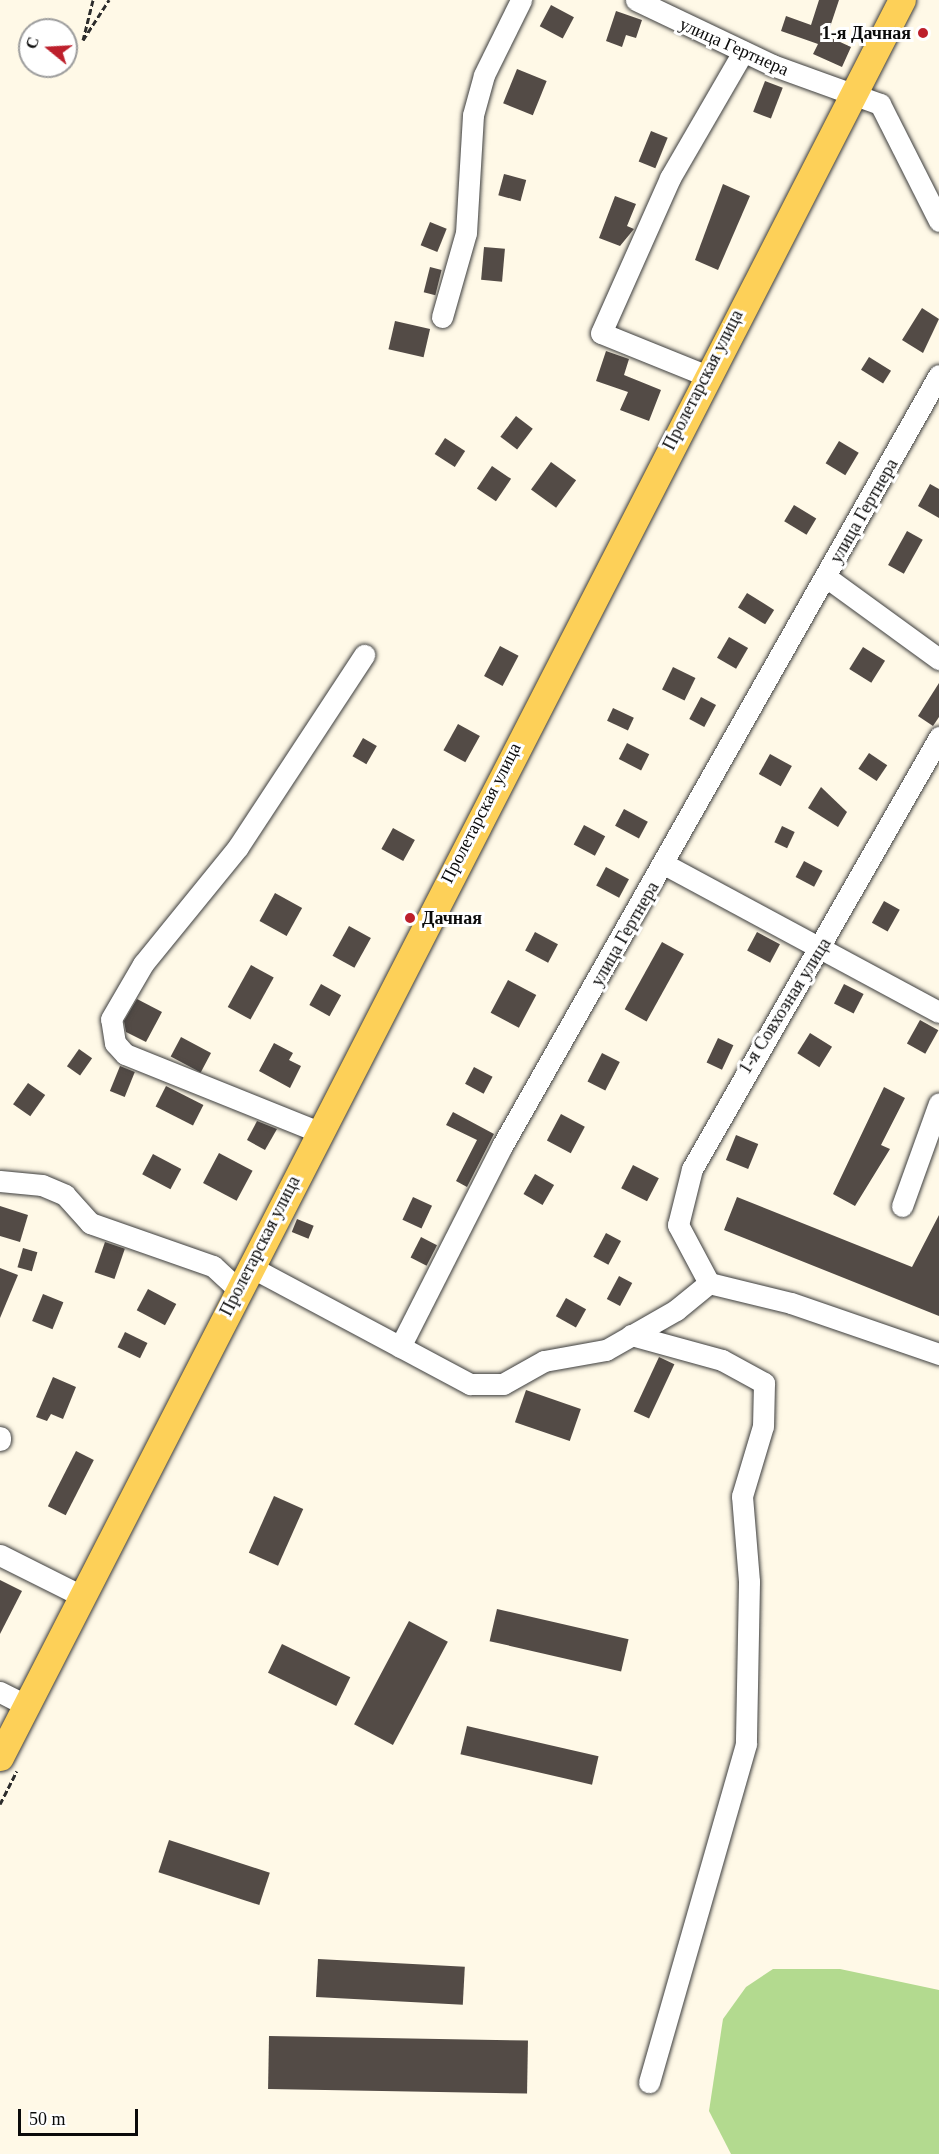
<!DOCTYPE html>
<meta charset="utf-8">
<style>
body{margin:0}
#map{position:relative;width:939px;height:2154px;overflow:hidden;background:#fff9e7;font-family:Georgia,serif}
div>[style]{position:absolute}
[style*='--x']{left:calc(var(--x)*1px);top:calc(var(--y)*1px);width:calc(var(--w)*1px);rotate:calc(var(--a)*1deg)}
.forest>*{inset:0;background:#b3da8f}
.building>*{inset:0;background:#534b46;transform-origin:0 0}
.path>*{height:3px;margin-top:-1.5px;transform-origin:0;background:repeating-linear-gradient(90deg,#2c2c2c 0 6px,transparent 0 9px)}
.roads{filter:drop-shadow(0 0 2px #3d3d3d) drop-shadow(0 0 2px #3d3d3d)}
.minor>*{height:21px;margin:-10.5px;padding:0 10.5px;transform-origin:10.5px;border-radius:10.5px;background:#fff}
.major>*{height:27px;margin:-13.5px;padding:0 13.5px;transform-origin:13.5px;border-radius:13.5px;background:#fdd058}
.dots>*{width:16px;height:16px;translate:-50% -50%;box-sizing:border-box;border:3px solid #fff;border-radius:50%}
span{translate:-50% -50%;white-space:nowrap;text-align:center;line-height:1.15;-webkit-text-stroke:6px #fff;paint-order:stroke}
.poi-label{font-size:18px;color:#0a0a0a;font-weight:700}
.right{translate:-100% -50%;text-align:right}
.left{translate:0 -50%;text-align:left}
.street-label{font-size:18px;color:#0a0a0a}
.north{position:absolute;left:18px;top:18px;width:60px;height:60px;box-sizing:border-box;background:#fff;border:2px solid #9d9d9d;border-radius:50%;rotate:288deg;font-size:16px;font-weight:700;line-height:24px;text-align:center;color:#0a0a0a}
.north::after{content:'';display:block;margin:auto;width:21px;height:27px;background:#bd1f2b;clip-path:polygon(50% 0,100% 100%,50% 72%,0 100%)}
.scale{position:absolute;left:18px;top:2109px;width:120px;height:27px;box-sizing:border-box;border:3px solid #0a0a0a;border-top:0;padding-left:8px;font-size:18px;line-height:21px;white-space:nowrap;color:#0a0a0a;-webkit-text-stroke:4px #fff;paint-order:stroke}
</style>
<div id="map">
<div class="forest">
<i style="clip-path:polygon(773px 1969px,840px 1969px,939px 1990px,939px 2154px,731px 2154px,709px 2111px,723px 2019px,746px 1987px)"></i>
</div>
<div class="building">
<i style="clip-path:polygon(819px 0,839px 0,827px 36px,851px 47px,842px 67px,813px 54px,818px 44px,781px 31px,786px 16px,811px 25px)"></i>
<i style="left:551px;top:5px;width:26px;height:24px;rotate:28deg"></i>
<i style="clip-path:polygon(616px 11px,642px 20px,636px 38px,626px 35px,622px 47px,606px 41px)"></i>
<i style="left:517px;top:69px;width:32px;height:37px;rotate:22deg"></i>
<i style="left:765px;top:81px;width:19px;height:33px;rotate:21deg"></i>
<i style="left:651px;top:131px;width:18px;height:33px;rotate:22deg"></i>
<i style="left:504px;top:174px;width:23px;height:22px;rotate:15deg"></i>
<i style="clip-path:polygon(723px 184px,750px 196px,718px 270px,695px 260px)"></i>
<i style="clip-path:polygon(615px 196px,636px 204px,627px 226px,634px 229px,620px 246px,599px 238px)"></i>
<i style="left:430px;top:222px;width:18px;height:25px;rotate:22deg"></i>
<i style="left:484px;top:247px;width:21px;height:33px;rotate:5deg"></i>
<i style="left:430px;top:267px;width:12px;height:26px;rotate:14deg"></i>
<i style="clip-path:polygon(922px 308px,939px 319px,923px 353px,902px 340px)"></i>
<i style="left:395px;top:321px;width:36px;height:29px;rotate:13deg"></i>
<i style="clip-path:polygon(606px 351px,629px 359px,624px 375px,661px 390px,649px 421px,620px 410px,628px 392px,596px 381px)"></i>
<i style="left:869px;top:357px;width:26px;height:15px;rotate:32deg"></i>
<i style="left:516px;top:416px;width:21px;height:26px;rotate:37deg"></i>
<i style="left:445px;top:438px;width:24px;height:19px;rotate:33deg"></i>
<i style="left:839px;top:441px;width:23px;height:26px;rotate:31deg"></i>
<i style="left:551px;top:462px;width:31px;height:34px;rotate:36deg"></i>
<i style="left:492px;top:466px;width:23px;height:27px;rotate:34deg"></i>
<i style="clip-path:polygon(930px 484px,939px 489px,939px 518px,918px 506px)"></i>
<i style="left:794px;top:505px;width:26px;height:19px;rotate:31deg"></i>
<i style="left:907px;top:531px;width:18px;height:39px;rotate:29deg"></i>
<i style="left:747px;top:593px;width:32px;height:17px;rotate:32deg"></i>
<i style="left:729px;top:637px;width:22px;height:24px;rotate:30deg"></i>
<i style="left:500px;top:646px;width:21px;height:34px;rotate:28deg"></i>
<i style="left:863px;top:647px;width:26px;height:26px;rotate:32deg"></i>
<i style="left:673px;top:667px;width:25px;height:25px;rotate:26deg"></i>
<i style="clip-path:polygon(939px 683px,939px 717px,933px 726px,918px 716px)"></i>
<i style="left:701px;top:697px;width:17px;height:25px;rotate:28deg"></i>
<i style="left:613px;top:708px;width:23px;height:14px;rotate:25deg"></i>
<i style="left:458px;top:724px;width:25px;height:30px;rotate:29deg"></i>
<i style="left:363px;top:738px;width:16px;height:21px;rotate:30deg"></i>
<i style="left:627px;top:743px;width:25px;height:18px;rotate:27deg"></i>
<i style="left:869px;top:753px;width:22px;height:19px;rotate:34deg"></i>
<i style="left:770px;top:754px;width:25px;height:23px;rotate:29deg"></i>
<i style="clip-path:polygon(821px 787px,847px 812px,838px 827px,808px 808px)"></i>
<i style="left:624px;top:809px;width:27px;height:19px;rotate:28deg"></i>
<i style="left:584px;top:825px;width:24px;height:22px;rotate:28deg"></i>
<i style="left:782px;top:826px;width:14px;height:18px;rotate:25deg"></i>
<i style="left:393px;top:828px;width:25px;height:24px;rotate:29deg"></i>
<i style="left:804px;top:861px;width:21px;height:18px;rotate:28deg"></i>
<i style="left:606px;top:867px;width:26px;height:21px;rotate:28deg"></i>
<i style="left:275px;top:893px;width:31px;height:32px;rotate:29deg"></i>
<i style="left:884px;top:901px;width:18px;height:25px;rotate:29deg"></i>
<i style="left:349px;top:926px;width:25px;height:34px;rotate:29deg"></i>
<i style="left:535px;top:932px;width:26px;height:21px;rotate:28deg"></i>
<i style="left:757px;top:932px;width:26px;height:21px;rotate:28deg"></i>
<i style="left:662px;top:942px;width:25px;height:77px;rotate:29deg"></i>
<i style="left:251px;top:965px;width:26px;height:48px;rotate:29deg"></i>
<i style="left:508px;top:980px;width:32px;height:37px;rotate:28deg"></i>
<i style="left:321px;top:984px;width:23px;height:24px;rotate:29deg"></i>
<i style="left:844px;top:984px;width:22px;height:22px;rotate:27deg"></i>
<i style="clip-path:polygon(137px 999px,162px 1012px,146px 1042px,126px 1032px,124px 1021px)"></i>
<i style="left:920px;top:1020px;width:21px;height:27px;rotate:29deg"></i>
<i style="left:810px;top:1033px;width:26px;height:24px;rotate:32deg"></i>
<i style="left:181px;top:1037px;width:34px;height:22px;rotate:28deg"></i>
<i style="left:718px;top:1038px;width:17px;height:27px;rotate:25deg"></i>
<i style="clip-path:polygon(274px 1043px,293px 1053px,289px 1060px,301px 1066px,290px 1088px,259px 1071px)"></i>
<i style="left:79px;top:1049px;width:16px;height:21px;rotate:35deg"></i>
<i style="left:602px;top:1053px;width:20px;height:32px;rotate:27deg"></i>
<i style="left:120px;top:1066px;width:16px;height:27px;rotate:22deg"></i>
<i style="left:474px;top:1067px;width:21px;height:19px;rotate:28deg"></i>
<i style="left:28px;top:1083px;width:21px;height:26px;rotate:35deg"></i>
<i style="left:166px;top:1086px;width:42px;height:23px;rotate:27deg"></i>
<i style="clip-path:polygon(884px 1087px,905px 1098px,881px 1145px,890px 1149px,855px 1206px,833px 1194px)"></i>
<i style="clip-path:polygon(453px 1112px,494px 1134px,467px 1187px,456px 1181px,477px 1140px,446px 1125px)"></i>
<i style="left:561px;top:1114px;width:27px;height:30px;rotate:28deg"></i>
<i style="clip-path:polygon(257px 1121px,277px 1129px,265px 1150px,247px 1140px)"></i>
<i style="left:736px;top:1135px;width:24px;height:27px;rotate:22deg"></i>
<i style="left:219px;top:1153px;width:38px;height:34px;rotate:28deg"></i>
<i style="left:153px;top:1154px;width:32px;height:23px;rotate:28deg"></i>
<i style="left:633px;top:1165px;width:29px;height:26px;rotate:27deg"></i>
<i style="left:535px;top:1174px;width:22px;height:23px;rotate:30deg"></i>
<i style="left:413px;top:1197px;width:21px;height:25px;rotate:25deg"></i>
<i style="clip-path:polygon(737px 1197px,912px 1267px,939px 1215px,939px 1316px,724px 1230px)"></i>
<i style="clip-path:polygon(0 1206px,28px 1215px,20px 1242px,0 1236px)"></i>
<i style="left:297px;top:1219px;width:18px;height:14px;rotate:22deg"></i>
<i style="left:606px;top:1233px;width:17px;height:27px;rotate:28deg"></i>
<i style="left:421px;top:1237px;width:18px;height:23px;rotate:27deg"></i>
<i style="left:105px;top:1242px;width:21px;height:32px;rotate:19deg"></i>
<i style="left:23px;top:1248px;width:15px;height:20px;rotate:16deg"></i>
<i style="clip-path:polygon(0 1268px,18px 1275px,0 1318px)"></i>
<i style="left:619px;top:1276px;width:15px;height:26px;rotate:28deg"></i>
<i style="left:148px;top:1289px;width:32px;height:24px;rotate:28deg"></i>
<i style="left:43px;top:1294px;width:22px;height:29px;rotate:22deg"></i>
<i style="left:566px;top:1298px;width:23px;height:21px;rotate:29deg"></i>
<i style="left:125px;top:1332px;width:25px;height:17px;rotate:26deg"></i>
<i style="left:659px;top:1357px;width:17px;height:60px;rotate:25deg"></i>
<i style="clip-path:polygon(53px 1377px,76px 1387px,63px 1419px,51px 1414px,47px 1421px,36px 1417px)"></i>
<i style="left:526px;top:1390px;width:58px;height:34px;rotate:19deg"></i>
<i style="left:76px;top:1451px;width:20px;height:62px;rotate:27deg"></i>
<i style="left:274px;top:1496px;width:32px;height:62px;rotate:24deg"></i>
<i style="clip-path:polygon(0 1580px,22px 1591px,0 1634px)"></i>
<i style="left:497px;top:1609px;width:135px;height:33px;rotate:13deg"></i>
<i style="left:409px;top:1621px;width:44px;height:117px;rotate:28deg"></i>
<i style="left:282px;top:1644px;width:76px;height:32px;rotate:26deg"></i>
<i style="left:467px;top:1726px;width:135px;height:29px;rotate:13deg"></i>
<i style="left:169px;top:1840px;width:106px;height:34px;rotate:18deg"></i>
<i style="left:318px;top:1959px;width:147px;height:38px;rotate:3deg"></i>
<i style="left:269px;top:2036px;width:259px;height:53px;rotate:1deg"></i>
</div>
<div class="path">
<i style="--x:93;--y:0;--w:41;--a:104"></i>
<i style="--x:83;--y:40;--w:48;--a:-57"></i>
<i style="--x:0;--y:1804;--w:37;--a:-63"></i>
</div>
<div class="roads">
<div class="minor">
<i style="--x:636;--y:0;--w:151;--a:25.5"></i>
<i style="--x:772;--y:65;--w:115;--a:19.9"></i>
<i style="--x:880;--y:104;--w:131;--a:63.2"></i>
<i style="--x:442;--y:317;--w:87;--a:-74.1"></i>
<i style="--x:466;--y:233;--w:118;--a:-86.6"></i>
<i style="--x:473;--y:115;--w:41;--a:-74.6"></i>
<i style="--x:484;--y:75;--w:84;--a:-63.7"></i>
<i style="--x:705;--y:375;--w:112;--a:-158"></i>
<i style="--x:601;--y:333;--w:170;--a:-66"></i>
<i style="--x:670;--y:178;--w:146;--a:-59.9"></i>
<i style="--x:826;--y:577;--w:140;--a:36"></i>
<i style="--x:664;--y:864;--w:312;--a:28.3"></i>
<i style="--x:319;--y:1132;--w:209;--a:-158.1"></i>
<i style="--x:125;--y:1054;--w:15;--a:-132"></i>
<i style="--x:115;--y:1043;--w:24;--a:-99"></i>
<i style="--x:111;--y:1019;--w:64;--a:-59.8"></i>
<i style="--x:143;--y:964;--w:151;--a:-50.9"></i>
<i style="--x:238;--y:847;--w:230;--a:-56.7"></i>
<i style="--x:0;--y:1181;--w:42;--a:5.4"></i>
<i style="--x:42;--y:1185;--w:25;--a:23"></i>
<i style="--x:65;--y:1195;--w:38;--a:48"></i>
<i style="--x:90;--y:1223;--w:130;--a:19.3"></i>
<i style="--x:213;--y:1266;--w:34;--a:43"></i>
<i style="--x:902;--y:1206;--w:109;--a:-70.2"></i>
<i style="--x:249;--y:1266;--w:251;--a:28.1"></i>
<i style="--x:470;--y:1384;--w:33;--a:0"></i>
<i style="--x:503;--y:1384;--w:47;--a:-29.3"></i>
<i style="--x:544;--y:1361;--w:63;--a:-10.1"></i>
<i style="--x:606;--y:1350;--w:81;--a:-29.7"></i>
<i style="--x:676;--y:1310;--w:43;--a:-39.3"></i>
<i style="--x:709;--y:1283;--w:66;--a:-118.1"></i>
<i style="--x:678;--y:1225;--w:58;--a:-76"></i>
<i style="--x:692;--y:1169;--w:498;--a:-60.2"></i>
<i style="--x:709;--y:1283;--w:84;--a:13.7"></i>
<i style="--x:791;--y:1303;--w:157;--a:19"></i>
<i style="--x:631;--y:1335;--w:94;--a:15.4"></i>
<i style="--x:722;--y:1360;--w:48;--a:28.7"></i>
<i style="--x:764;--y:1383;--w:43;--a:91.3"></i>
<i style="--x:763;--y:1426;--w:73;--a:106.7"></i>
<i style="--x:742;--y:1496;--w:86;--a:85.3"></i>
<i style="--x:749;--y:1582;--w:162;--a:91.1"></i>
<i style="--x:746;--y:1744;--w:352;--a:106"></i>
<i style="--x:400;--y:1347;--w:225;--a:-63.1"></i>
<i style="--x:502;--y:1146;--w:886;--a:-60.46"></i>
<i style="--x:0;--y:1437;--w:3;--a:90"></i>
<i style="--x:0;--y:1555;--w:89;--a:26.6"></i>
<i style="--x:0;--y:1692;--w:28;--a:27"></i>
</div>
<div class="major">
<i style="--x:0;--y:1757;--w:1975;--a:-62.83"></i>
</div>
</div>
<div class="dots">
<i style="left:923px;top:33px;background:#bd1f2b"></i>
<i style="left:410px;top:918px;background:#bd1f2b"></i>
</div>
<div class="poi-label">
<span class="right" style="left:911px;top:33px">1-я Дачная</span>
<span class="left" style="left:422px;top:918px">Дачная</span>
</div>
<div class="street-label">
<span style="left:734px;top:47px;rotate:24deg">улица Гертнера</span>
<span style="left:703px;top:380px;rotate:-63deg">Пролетарская улица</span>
<span style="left:864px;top:511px;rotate:-60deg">улица Гертнера</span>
<span style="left:481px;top:813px;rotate:-63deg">Пролетарская улица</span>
<span style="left:625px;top:934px;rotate:-60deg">улица Гертнера</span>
<span style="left:785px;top:1006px;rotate:-58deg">1-я Совхозная улица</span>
<span style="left:260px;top:1246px;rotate:-63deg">Пролетарская улица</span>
</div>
<div class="north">С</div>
<div class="scale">50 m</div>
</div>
